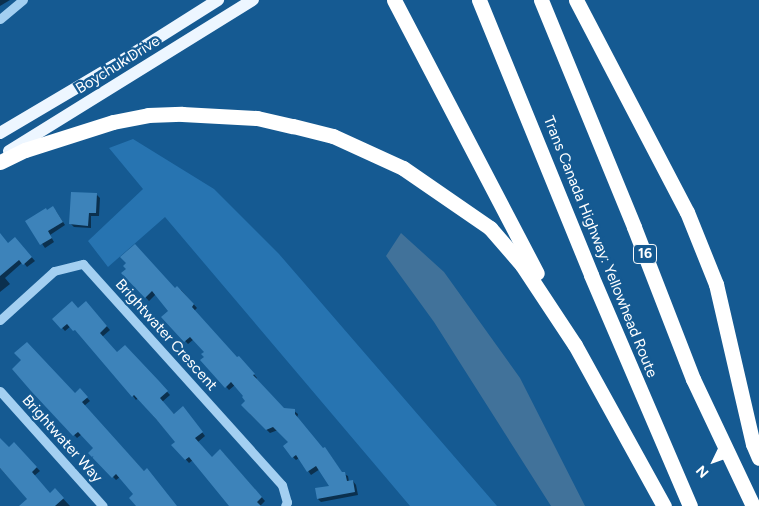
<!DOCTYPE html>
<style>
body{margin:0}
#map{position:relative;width:759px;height:506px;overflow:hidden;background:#155a92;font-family:Figtree,sans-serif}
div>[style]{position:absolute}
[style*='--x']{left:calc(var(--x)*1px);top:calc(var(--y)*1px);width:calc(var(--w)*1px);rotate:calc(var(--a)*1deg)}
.green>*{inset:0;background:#2774b1}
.water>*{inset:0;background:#41729a}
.shadow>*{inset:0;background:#0007}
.building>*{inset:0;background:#3d83ba}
.minor>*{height:9px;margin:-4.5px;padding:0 4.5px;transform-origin:4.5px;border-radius:4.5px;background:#a3cff1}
.major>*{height:12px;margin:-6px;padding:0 6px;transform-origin:6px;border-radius:6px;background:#edf6ff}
.highway>*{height:15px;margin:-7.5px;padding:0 7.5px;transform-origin:7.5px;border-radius:7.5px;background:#fff}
span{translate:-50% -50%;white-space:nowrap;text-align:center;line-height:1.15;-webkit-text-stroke:4.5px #155a92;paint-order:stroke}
.shield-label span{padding:1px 4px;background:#155a92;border:1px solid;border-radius:4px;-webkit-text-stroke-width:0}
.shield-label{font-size:14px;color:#fff;font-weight:700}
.street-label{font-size:15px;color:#fff}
.north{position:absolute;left:689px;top:436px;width:50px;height:50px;-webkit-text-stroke:4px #155a92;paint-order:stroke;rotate:228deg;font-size:14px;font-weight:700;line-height:20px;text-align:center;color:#fff}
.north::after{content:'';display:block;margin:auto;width:18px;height:22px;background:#fff;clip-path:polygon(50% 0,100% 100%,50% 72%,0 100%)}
</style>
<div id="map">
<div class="green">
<i style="clip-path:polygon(133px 139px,214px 189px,279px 254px,497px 506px,410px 506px,165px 217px,108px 267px,88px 241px,143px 189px,109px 148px)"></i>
</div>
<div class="water">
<i style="clip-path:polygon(401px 233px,444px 272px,520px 378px,585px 506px,551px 506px,434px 322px,386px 256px)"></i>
</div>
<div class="shadow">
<i style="clip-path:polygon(0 0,10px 0,0 6px)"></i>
<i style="clip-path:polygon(97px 195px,100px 198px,99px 216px,91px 216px,91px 228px,74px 227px,71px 224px)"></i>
<i style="clip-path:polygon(48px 211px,56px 211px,65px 225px,50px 235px,54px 242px,45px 248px,27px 222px)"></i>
<i style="clip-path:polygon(18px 242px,35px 261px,27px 267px,23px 262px,5px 278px,10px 284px,0 292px,0 247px)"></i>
<i style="clip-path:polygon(123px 273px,181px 290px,197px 308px,194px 311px,237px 359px,242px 361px,257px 378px,256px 379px,284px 410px,294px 411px,298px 414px,297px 418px,323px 450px,325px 448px,328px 452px,342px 473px,348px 476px,349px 482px,353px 481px,356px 485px,358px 495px,321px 502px,318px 499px,331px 486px,320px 469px,311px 475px,299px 458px,296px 460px,293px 457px,289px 442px,278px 430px,270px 433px,250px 414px,245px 396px,235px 385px,229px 390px,202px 360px,206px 357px,205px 352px,194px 339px,188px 344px,163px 317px,170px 311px,156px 294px,149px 301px)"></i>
<i style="clip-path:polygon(89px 306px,110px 330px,102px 337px,117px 353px,128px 349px,170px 395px,162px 402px,175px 415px,186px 411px,205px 436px,198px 442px,212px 458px,224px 454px,265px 501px,260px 506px,231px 506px,193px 460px,189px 463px,173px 445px,176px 442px,138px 398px,136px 400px,133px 396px,78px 332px,71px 326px,65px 331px,54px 319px)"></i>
<i style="clip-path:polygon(13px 369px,75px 394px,80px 390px,90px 401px,84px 406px,176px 506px,138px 506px,135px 494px,120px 477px,116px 480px,90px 453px,95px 448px,82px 434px,77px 438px)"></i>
<i style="clip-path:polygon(0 439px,9px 449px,14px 444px,40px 471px,34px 476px,50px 494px,55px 490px,70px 506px,29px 506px,28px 499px,0 468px)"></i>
</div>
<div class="building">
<i style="clip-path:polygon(71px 192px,97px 193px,96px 213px,89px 213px,88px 226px,69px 224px)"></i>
<i style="clip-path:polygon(53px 206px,63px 222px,48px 231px,52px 238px,40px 245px,25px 221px,46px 208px,47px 210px)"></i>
<i style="clip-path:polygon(0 233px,8px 243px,15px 237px,32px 257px,23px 265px,19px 260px,0 276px)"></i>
<i style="clip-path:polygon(135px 244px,175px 288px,177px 286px,194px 304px,192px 307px,237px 357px,239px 356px,255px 374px,253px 375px,284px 408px,295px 409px,295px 414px,323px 448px,325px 447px,342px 472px,345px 472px,347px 481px,353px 480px,355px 492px,317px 499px,315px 488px,329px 486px,316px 466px,307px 472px,296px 455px,292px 458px,283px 446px,288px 442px,273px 427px,266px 430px,241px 405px,245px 401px,242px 397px,243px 396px,231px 382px,225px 388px,200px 360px,204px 357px,201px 354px,204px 352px,190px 337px,184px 342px,161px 317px,168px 311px,152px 291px,145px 298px,121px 273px,126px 269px,123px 266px,126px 263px,120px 257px)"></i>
<i style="clip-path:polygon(72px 301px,78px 308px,86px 301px,107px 326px,100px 333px,117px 352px,125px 345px,159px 381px,168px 391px,160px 398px,174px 414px,183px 406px,203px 432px,195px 438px,212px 457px,220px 449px,262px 497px,257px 502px,261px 506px,229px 506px,189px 457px,185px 460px,171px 445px,175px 442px,156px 419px,134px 395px,132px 397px,75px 330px,73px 331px,67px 324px,61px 329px,52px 319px)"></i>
<i style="clip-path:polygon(27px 342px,75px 393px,80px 388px,88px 397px,82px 402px,144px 471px,147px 468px,177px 506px,136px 506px,129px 498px,133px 494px,116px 474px,112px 478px,88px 453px,93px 448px,78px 432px,73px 436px,31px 391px,12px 369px,21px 360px,14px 353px)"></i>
<i style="clip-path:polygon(0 438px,9px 447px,14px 442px,37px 467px,32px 472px,50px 493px,55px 488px,64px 498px,55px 506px,19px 506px,27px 499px,0 468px)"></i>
</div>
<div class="minor">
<i style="--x:0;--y:19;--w:30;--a:-40"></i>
<i style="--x:0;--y:320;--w:73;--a:-42.2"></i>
<i style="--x:54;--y:271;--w:30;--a:-14"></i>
<i style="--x:83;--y:264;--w:297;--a:48"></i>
<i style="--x:282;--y:485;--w:18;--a:74"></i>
<i style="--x:287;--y:502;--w:4;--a:117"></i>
<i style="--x:0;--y:391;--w:154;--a:48.2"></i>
</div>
<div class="major">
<i style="--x:0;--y:133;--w:134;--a:-30.6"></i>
<i style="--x:115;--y:65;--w:122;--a:-32.3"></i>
<i style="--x:9;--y:151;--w:287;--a:-31.8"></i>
</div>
<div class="highway">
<i style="--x:394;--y:0;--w:308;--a:62.4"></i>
<i style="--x:479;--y:0;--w:297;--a:67.8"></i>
<i style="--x:591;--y:275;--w:251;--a:66.8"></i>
<i style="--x:541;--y:0;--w:245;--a:67.7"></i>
<i style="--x:634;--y:227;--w:163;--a:68.8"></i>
<i style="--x:693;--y:379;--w:140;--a:64.7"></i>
<i style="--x:576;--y:0;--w:239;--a:62.4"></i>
<i style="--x:687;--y:212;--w:78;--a:68.1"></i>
<i style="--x:716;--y:284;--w:164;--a:77"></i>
<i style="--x:753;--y:444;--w:15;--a:67"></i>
<i style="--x:0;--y:162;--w:28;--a:-26"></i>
<i style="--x:25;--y:150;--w:92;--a:-17.7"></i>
<i style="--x:113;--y:122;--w:36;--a:-11"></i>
<i style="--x:148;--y:115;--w:34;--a:-2"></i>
<i style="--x:182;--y:114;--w:75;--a:3.1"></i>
<i style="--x:257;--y:118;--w:37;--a:13"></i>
<i style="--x:293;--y:126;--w:41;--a:14"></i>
<i style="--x:333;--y:136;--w:77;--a:24.6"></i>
<i style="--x:403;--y:168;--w:106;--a:34.6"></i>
<i style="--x:490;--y:228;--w:49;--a:49.1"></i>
<i style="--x:522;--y:265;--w:96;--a:56.5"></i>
<i style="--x:575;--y:345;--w:184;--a:61.1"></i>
</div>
<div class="shield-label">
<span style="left:645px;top:254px">16</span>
</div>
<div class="street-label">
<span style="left:118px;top:65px;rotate:-32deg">Boychuk Drive</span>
<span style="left:600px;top:247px;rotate:68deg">Trans Canada Highway: Yellowhead Route</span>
<span style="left:166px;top:335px;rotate:48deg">Brightwater Crescent</span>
<span style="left:62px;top:439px;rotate:48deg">Brightwater Way</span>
</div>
<div class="north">N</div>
</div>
